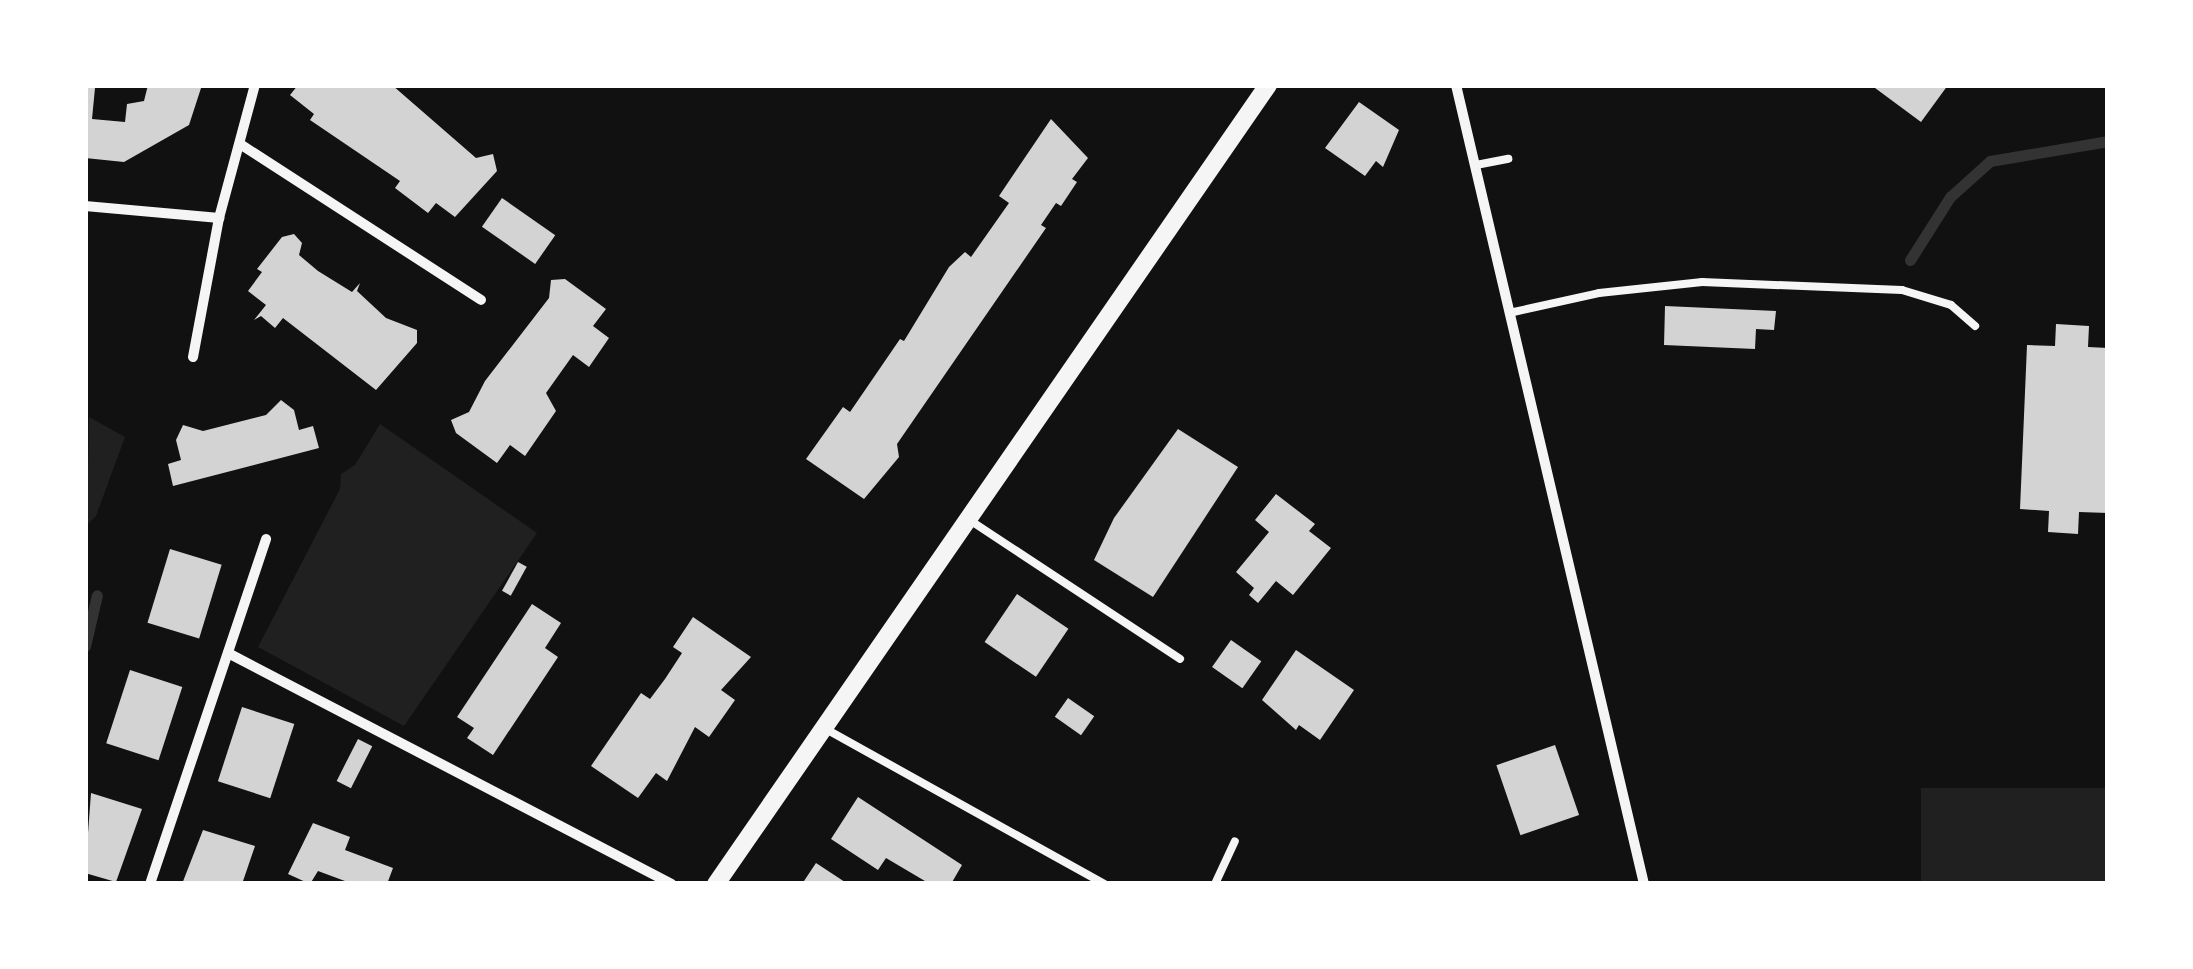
<!DOCTYPE html>
<style>
body{margin:0}
#map{position:relative;width:2193px;height:969px;overflow:hidden;background:#111;font-family:"Space Grotesk",sans-serif}
div>[style]{position:absolute}
[style*='--x']{left:calc(var(--x)*1px);top:calc(var(--y)*1px);width:calc(var(--w)*1px);rotate:calc(var(--a)*1deg)}
.green>*{inset:0;background:#202020;transform-origin:0 0}
.stream>*{height:11px;margin:-5.5px;padding:0 5.5px;transform-origin:5.5px;border-radius:5.5px;background:#333}
.building>*{inset:0;background:#d3d3d3;transform-origin:0 0}
.service>*{height:8px;margin:-4px;padding:0 4px;transform-origin:4px;border-radius:4px;background:#f5f5f5}
.minor>*{height:10px;margin:-5px;padding:0 5px;transform-origin:5px;border-radius:5px;background:#f5f5f5}
.tertiary>*{height:18px;margin:-9px;padding:0 9px;transform-origin:9px;border-radius:9px;background:#f5f5f5}
span{translate:-50% -50%;white-space:nowrap;text-align:center;line-height:1.15;-webkit-text-stroke:9px #fff;paint-order:stroke}
.frame{position:absolute;inset:0;border:88px solid #fff;pointer-events:none}
</style>
<div id="map">
<div class="green">
<i style="clip-path:polygon(89px 417px,125px 437px,96px 516px,87px 525px)"></i>
<i style="clip-path:polygon(380px 424px,537px 533px,404px 726px,258px 647px,340px 489px,341px 474px,355px 465px)"></i>
<i style="left:2108px;top:788px;width:96px;height:187px;rotate:90deg"></i>
</div>
<div class="stream">
<i style="--x:1910;--y:260;--w:75;--a:-57.6"></i>
<i style="--x:1950;--y:197;--w:54;--a:-42"></i>
<i style="--x:1990;--y:161;--w:120;--a:-9.6"></i>
<i style="--x:85;--y:646;--w:52;--a:-76.8"></i>
</div>
<div class="building">
<i style="clip-path:polygon(148px 85px,202px 85px,189px 125px,124px 162px,85px 158px,85px 86px,95px 88px,92px 119px,125px 122px,127px 104px,144px 101px)"></i>
<i style="clip-path:polygon(298px 85px,392px 85px,476px 158px,493px 154px,497px 171px,455px 217px,436px 203px,428px 213px,395px 188px,400px 181px,310px 120px,314px 114px,290px 95px)"></i>
<i style="clip-path:polygon(1871px 85px,1948px 85px,1921px 122px)"></i>
<i style="clip-path:polygon(1359px 102px,1399px 130px,1383px 167px,1376px 161px,1365px 176px,1325px 148px)"></i>
<i style="clip-path:polygon(1051px 119px,1088px 158px,1072px 179px,1077px 182px,1061px 206px,1056px 203px,1041px 225px,1046px 228px,897px 444px,899px 457px,864px 499px,806px 459px,843px 407px,850px 412px,900px 339px,904px 341px,949px 267px,965px 252px,971px 257px,1009px 203px,999px 196px)"></i>
<i style="left:502px;top:198px;width:65px;height:35px;rotate:35deg"></i>
<i style="clip-path:polygon(294px 234px,302px 243px,299px 255px,318px 271px,352px 292px,360px 283px,357px 291px,386px 318px,417px 330px,417px 343px,376px 390px,283px 318px,275px 328px,261px 316px,254px 320px,266px 305px,248px 291px,262px 272px,257px 269px,282px 237px)"></i>
<i style="clip-path:polygon(565px 279px,606px 309px,593px 326px,609px 338px,589px 367px,573px 355px,546px 393px,556px 411px,525px 456px,510px 445px,497px 463px,456px 433px,451px 420px,469px 412px,485px 381px,549px 298px,551px 280px)"></i>
<i style="clip-path:polygon(1665px 306px,1776px 311px,1774px 330px,1756px 329px,1755px 349px,1664px 345px)"></i>
<i style="clip-path:polygon(2056px 324px,2089px 326px,2088px 347px,2108px 348px,2108px 513px,2079px 512px,2078px 534px,2048px 532px,2049px 511px,2020px 509px,2027px 345px,2055px 346px)"></i>
<i style="clip-path:polygon(281px 400px,294px 410px,299px 430px,313px 426px,319px 448px,173px 486px,168px 464px,181px 460px,176px 440px,183px 425px,203px 431px,266px 415px)"></i>
<i style="clip-path:polygon(1178px 429px,1238px 467px,1153px 597px,1094px 560px,1114px 518px)"></i>
<i style="clip-path:polygon(1276px 494px,1315px 524px,1309px 531px,1331px 548px,1293px 595px,1276px 581px,1258px 603px,1249px 595px,1254px 588px,1236px 572px,1269px 532px,1255px 520px)"></i>
<i style="left:170px;top:549px;width:54px;height:77px;rotate:17deg"></i>
<i style="left:518px;top:562px;width:10px;height:33px;rotate:29deg"></i>
<i style="left:1017px;top:594px;width:62px;height:58px;rotate:34deg"></i>
<i style="clip-path:polygon(532px 604px,561px 623px,545px 648px,558px 657px,493px 755px,467px 738px,474px 728px,457px 717px)"></i>
<i style="clip-path:polygon(693px 617px,751px 657px,721px 690px,735px 700px,709px 737px,695px 727px,667px 781px,656px 773px,638px 798px,591px 766px,641px 693px,650px 699px,665px 679px,682px 653px,673px 647px)"></i>
<i style="left:1231px;top:640px;width:37px;height:33px;rotate:35deg"></i>
<i style="clip-path:polygon(1296px 650px,1354px 690px,1320px 740px,1299px 725px,1296px 730px,1262px 700px)"></i>
<i style="left:130px;top:670px;width:55px;height:77px;rotate:18deg"></i>
<i style="left:1068px;top:698px;width:32px;height:23px;rotate:35deg"></i>
<i style="left:242px;top:707px;width:55px;height:78px;rotate:18deg"></i>
<i style="left:358px;top:739px;width:16px;height:47px;rotate:27deg"></i>
<i style="left:1555px;top:745px;width:74px;height:62px;rotate:71deg"></i>
<i style="clip-path:polygon(91px 793px,142px 809px,116px 882px,85px 873px)"></i>
<i style="clip-path:polygon(858px 797px,962px 865px,951px 884px,930px 884px,886px 858px,878px 870px,831px 839px)"></i>
<i style="clip-path:polygon(313px 823px,350px 837px,345px 850px,393px 868px,387px 884px,353px 884px,318px 871px,310px 884px,288px 874px)"></i>
<i style="clip-path:polygon(203px 830px,255px 846px,242px 884px,182px 884px)"></i>
<i style="clip-path:polygon(816px 863px,848px 884px,802px 884px)"></i>
</div>
<div class="service">
<i style="--x:1476;--y:165;--w:33;--a:-11"></i>
<i style="--x:1509;--y:313;--w:92;--a:-12.5"></i>
<i style="--x:1599;--y:293;--w:104;--a:-6.1"></i>
<i style="--x:1702;--y:282;--w:200;--a:2.3"></i>
<i style="--x:1902;--y:290;--w:51;--a:17"></i>
<i style="--x:1951;--y:305;--w:32;--a:41"></i>
<i style="--x:968;--y:519;--w:254;--a:33.4"></i>
<i style="--x:824;--y:728;--w:321;--a:29.1"></i>
<i style="--x:1215;--y:884;--w:47;--a:-65.1"></i>
</div>
<div class="minor">
<i style="--x:1456;--y:85;--w:821;--a:76.76"></i>
<i style="--x:240;--y:144;--w:287;--a:32.9"></i>
<i style="--x:85;--y:206;--w:135;--a:5.1"></i>
<i style="--x:193;--y:357;--w:141;--a:-79.4"></i>
<i style="--x:219;--y:218;--w:138;--a:-74.9"></i>
<i style="--x:228;--y:653;--w:500;--a:27.5"></i>
<i style="--x:150;--y:884;--w:364;--a:-71.4"></i>
</div>
<div class="tertiary">
<i style="--x:716;--y:884;--w:971;--a:-55.36"></i>
</div>
<div class="frame"></div>
</div>
